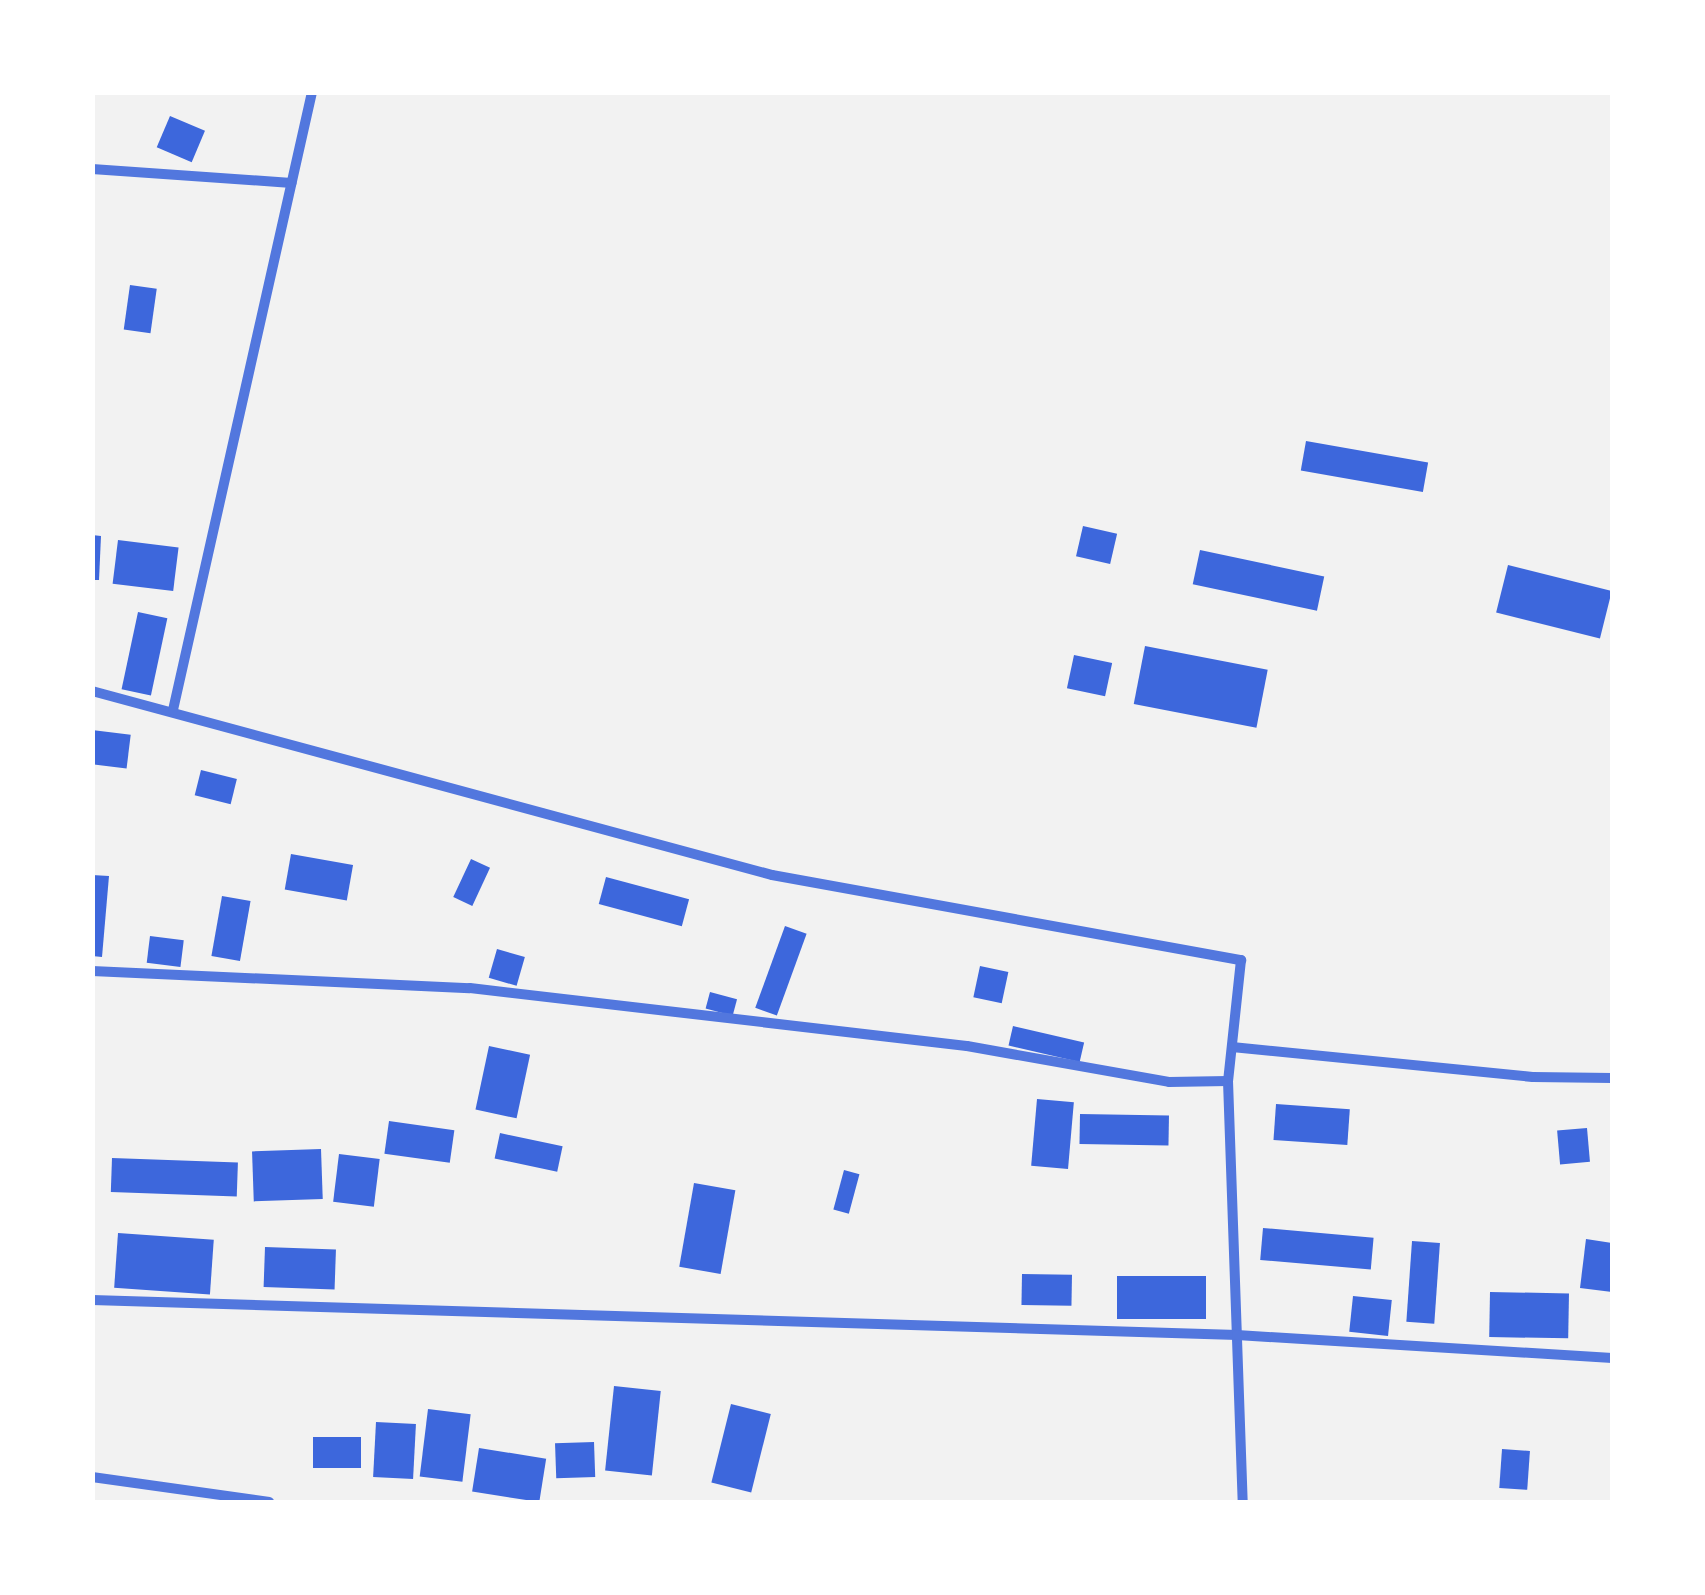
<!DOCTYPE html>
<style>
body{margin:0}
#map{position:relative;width:1705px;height:1595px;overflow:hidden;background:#f2f2f2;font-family:"PT Sans Narrow",sans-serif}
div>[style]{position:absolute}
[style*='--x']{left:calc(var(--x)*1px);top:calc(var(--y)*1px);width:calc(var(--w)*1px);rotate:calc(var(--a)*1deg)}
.building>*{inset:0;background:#3d67dc;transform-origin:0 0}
.minor>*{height:10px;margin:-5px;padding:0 5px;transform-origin:5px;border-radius:5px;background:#5277de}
span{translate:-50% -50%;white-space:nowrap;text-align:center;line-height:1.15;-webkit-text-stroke:8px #fff;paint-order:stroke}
.frame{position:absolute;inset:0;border:95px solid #fff;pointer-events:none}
</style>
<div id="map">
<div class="building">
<i style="left:170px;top:116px;width:38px;height:34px;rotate:23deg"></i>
<i style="left:130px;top:285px;width:27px;height:45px;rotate:8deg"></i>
<i style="left:1306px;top:441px;width:124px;height:30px;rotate:10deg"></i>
<i style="left:1083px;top:526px;width:35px;height:31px;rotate:13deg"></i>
<i style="clip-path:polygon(92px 535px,101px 536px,99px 580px,92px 580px)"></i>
<i style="left:118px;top:540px;width:61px;height:44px;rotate:7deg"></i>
<i style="left:1200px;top:550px;width:127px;height:35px;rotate:12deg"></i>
<i style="left:1508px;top:565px;width:107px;height:49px;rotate:14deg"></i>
<i style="left:138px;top:612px;width:30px;height:79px;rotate:12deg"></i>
<i style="left:1145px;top:646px;width:125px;height:59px;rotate:11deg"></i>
<i style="left:1074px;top:655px;width:39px;height:34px;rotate:12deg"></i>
<i style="left:92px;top:730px;width:39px;height:34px;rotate:7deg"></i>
<i style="left:201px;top:770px;width:37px;height:26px;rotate:14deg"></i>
<i style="left:291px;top:854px;width:63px;height:36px;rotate:10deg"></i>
<i style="left:471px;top:859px;width:21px;height:42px;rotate:25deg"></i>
<i style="clip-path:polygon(92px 875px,109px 876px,102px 957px,92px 956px)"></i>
<i style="left:606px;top:877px;width:86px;height:28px;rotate:15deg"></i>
<i style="left:222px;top:896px;width:29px;height:61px;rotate:10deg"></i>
<i style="left:785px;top:926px;width:23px;height:87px;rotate:20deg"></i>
<i style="left:150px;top:936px;width:34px;height:27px;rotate:7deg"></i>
<i style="left:497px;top:949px;width:29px;height:30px;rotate:16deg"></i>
<i style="left:980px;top:966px;width:29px;height:32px;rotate:12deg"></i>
<i style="left:710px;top:992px;width:28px;height:17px;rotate:15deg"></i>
<i style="left:1013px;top:1026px;width:73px;height:20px;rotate:13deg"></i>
<i style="left:489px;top:1046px;width:42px;height:65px;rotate:12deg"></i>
<i style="left:1037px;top:1099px;width:37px;height:67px;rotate:5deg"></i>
<i style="left:1276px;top:1104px;width:74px;height:36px;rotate:4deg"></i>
<i style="left:1080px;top:1114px;width:89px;height:30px;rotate:1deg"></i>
<i style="left:389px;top:1121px;width:66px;height:33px;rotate:8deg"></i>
<i style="left:1587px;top:1128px;width:34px;height:30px;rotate:85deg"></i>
<i style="left:500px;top:1133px;width:64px;height:26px;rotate:12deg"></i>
<i style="left:321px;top:1149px;width:50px;height:69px;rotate:88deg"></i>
<i style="left:339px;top:1154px;width:41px;height:48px;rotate:7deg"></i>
<i style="left:112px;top:1158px;width:126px;height:34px;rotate:2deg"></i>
<i style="left:844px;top:1170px;width:16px;height:41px;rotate:15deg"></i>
<i style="left:694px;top:1183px;width:42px;height:85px;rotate:10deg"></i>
<i style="left:1263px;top:1228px;width:111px;height:32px;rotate:5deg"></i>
<i style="left:118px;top:1233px;width:96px;height:55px;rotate:4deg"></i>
<i style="clip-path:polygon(1586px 1239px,1612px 1243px,1612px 1292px,1580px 1288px)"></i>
<i style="left:1412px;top:1241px;width:28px;height:81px;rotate:4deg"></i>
<i style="left:265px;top:1247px;width:71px;height:40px;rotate:2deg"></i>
<i style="left:1022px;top:1274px;width:50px;height:31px;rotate:1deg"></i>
<i style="left:1206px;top:1276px;width:43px;height:89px;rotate:90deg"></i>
<i style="left:1490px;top:1292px;width:79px;height:45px;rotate:1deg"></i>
<i style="left:1353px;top:1296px;width:39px;height:36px;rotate:6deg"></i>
<i style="left:614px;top:1386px;width:47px;height:85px;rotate:6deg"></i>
<i style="left:731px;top:1404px;width:41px;height:81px;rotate:14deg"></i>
<i style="left:428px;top:1409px;width:43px;height:68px;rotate:7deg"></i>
<i style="left:376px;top:1422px;width:40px;height:55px;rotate:3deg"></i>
<i style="left:313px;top:1437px;width:48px;height:31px"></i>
<i style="left:594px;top:1442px;width:35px;height:39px;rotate:88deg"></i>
<i style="left:479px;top:1448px;width:68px;height:44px;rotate:9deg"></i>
<i style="left:1502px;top:1449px;width:28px;height:39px;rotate:4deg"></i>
</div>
<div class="minor">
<i style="--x:92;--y:169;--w:200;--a:4"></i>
<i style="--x:92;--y:691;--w:704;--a:15.14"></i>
<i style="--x:772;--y:875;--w:477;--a:10.3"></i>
<i style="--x:1241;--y:960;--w:122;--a:96.1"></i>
<i style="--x:1228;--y:1081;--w:421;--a:88"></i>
<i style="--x:173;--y:710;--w:633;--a:-77.32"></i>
<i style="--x:92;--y:971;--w:378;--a:2.6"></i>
<i style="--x:470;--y:988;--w:500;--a:6.66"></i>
<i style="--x:967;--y:1046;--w:205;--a:10.1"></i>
<i style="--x:1169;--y:1082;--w:59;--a:-1"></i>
<i style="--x:1232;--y:1047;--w:302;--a:5.7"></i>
<i style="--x:1533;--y:1077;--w:79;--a:0.7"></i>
<i style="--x:92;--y:1300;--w:1146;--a:1.75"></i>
<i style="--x:1237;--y:1335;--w:376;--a:3.5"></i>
<i style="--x:92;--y:1477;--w:179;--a:8"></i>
</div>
<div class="frame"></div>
</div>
